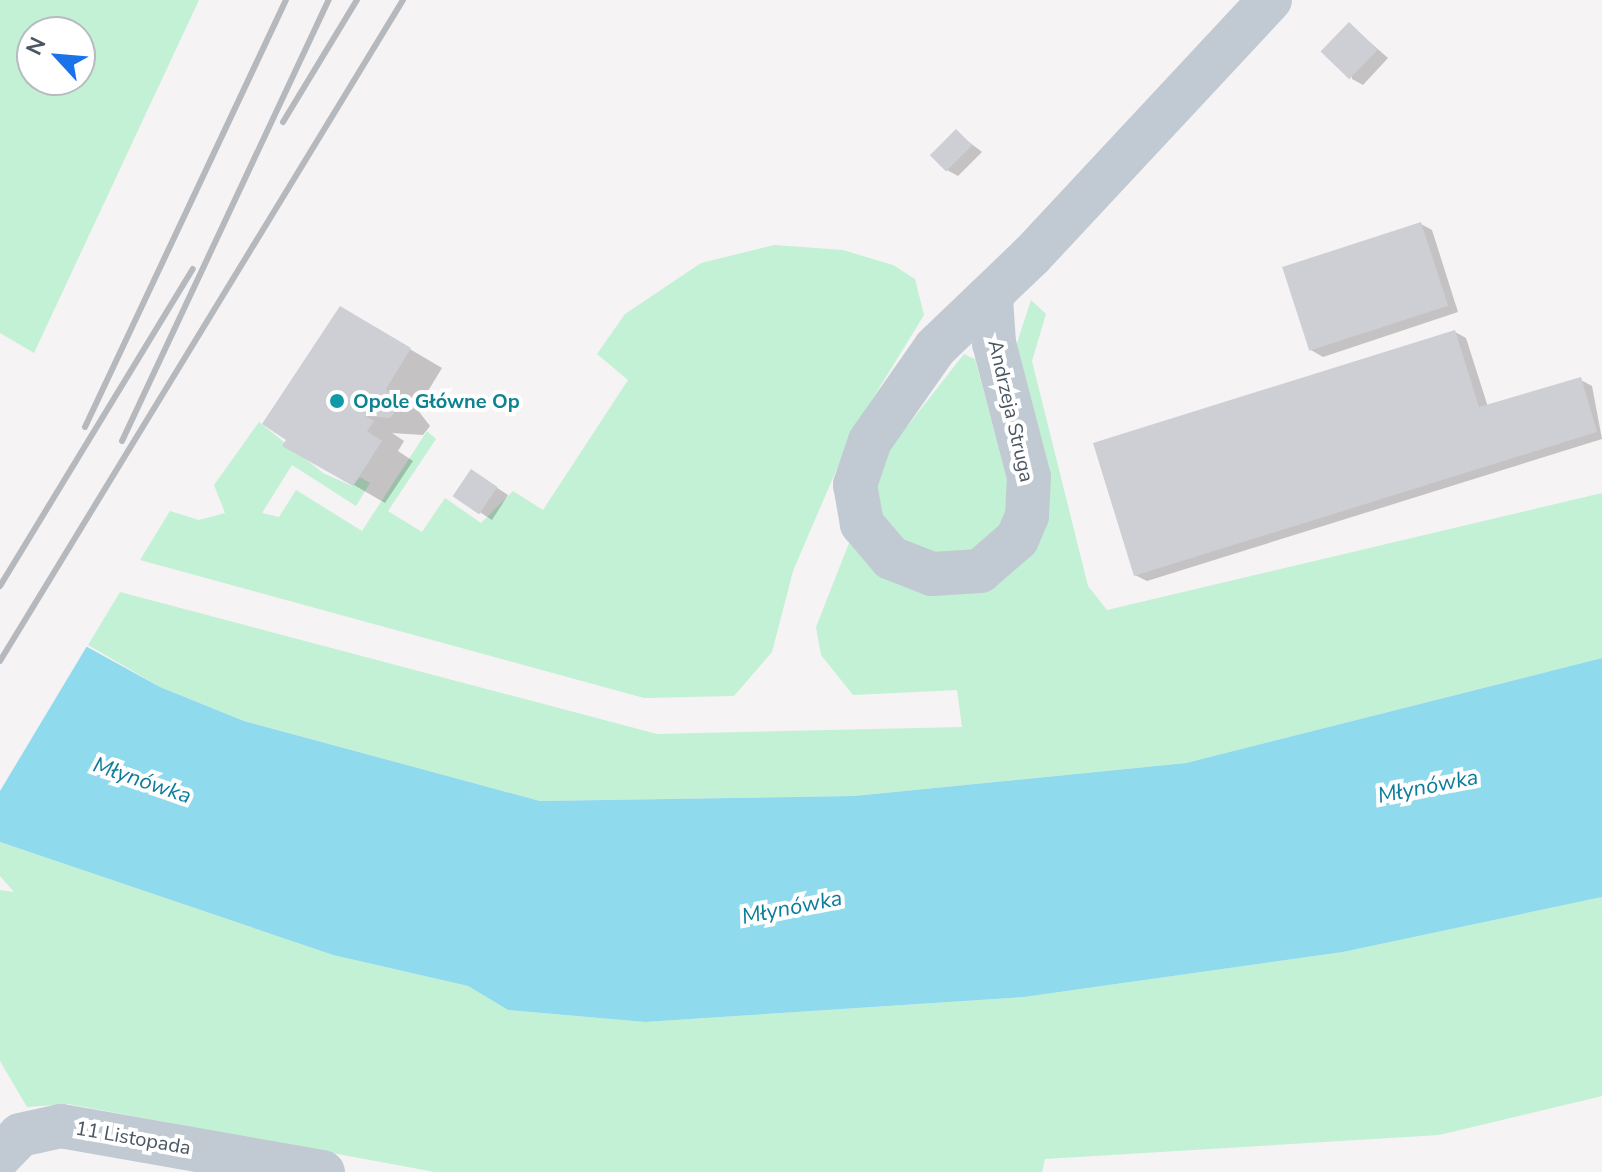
<!DOCTYPE html>
<meta charset="utf-8">
<style>
body{margin:0}
#map{position:relative;width:1602px;height:1172px;overflow:hidden;background:#f5f3f3;font-family:"Nunito Sans",sans-serif}
div>[style]{position:absolute}
[style*='--x']{left:calc(var(--x)*1px);top:calc(var(--y)*1px);width:calc(var(--w)*1px);rotate:calc(var(--a)*1deg)}
.green>*{inset:0;background:#c3f1d5}
.water>*{inset:0;background:#90daee}
.pier>*{inset:0;background:#f5f3f3}
.shadow>*{inset:0;background:#0003}
.building>*{inset:0;background:#cdcfd5;transform-origin:0 0}
.minor>*{height:44px;margin:-22px;padding:0 22px;transform-origin:22px;border-radius:22px;background:#c1cad2}
.rail>*{height:6px;margin:-3px;padding:0 3px;transform-origin:3px;border-radius:3px;background:#b5b8bd}
.dots>*{width:22px;height:22px;translate:-50% -50%;box-sizing:border-box;border:4px solid #fff;border-radius:50%}
span{translate:-50% -50%;white-space:nowrap;text-align:center;line-height:1.15;-webkit-text-stroke:8px #fff;paint-order:stroke}
.culture-label{font-size:20px;color:#0d838f;font-weight:700}
.left{translate:0 -50%;text-align:left}
.street-label{font-size:20px;color:#4a5661}
.water-label{font-size:22px;color:#0c7c9b;font-style:italic}
.north{position:absolute;left:16px;top:16px;width:80px;height:80px;box-sizing:border-box;background:#fff;border:2px solid #b7bbc0;border-radius:50%;rotate:296deg;font-size:22px;font-weight:700;line-height:32px;text-align:center;color:#4a5661}
.north::after{content:'';display:block;margin:auto;width:28px;height:36px;background:#1a73e8;clip-path:polygon(50% 0,100% 100%,50% 72%,0 100%)}
</style>
<div id="map">
<div class="green">
<i style="clip-path:polygon(evenodd,0 0,199px 0,34px 353px,0 333px,0 0,32px 32px,80px 32px,80px 80px,32px 80px,32px 32px)"></i>
<i style="clip-path:polygon(774px 245px,843px 250px,893px 265px,915px 279px,924px 315px,854px 429px,793px 571px,772px 652px,734px 696px,644px 698px,140px 560px,170px 511px,199px 520px,225px 513px,214px 485px,259px 422px,323px 473px,352px 486px,360px 477px,370px 483px,356px 506px,292px 465px,262px 513px,279px 517px,296px 490px,362px 531px,427px 431px,436px 439px,388px 511px,422px 532px,445px 498px,481px 523px,513px 491px,543px 510px,628px 380px,597px 354px,625px 314px,701px 263px)"></i>
<i style="clip-path:polygon(1031px 300px,1046px 314px,1032px 361px,1088px 586px,1107px 610px,1602px 493px,1602px 658px,1186px 763px,854px 796px,540px 801px,244px 721px,160px 687px,88px 645px,120px 592px,657px 734px,962px 727px,957px 690px,853px 695px,821px 655px,816px 627px,849px 543px,861px 556px,951px 595px,1005px 578px,1034px 551px,1015px 349px)"></i>
<i style="clip-path:polygon(964px 354px,975px 359px,1008px 483px,1004px 523px,973px 552px,947px 557px,889px 534px,874px 497px,887px 452px)"></i>
<i style="clip-path:polygon(0 842px,333px 955px,468px 986px,508px 1010px,645px 1022px,1024px 997px,1343px 952px,1602px 897px,1602px 1096px,1439px 1135px,1045px 1159px,1042px 1172px,435px 1172px,68px 1104px,27px 1107px,0 1061px,0 890px,14px 892px,0 876px)"></i>
</div>
<div class="water">
<i style="clip-path:polygon(0 599px,160px 687px,244px 721px,540px 801px,854px 796px,1186px 763px,1602px 658px,1602px 897px,1343px 952px,1024px 997px,645px 1022px,508px 1010px,468px 986px,333px 955px,0 842px)"></i>
</div>
<div class="pier">
<i style="clip-path:polygon(0 595px,90px 641px,0 791px)"></i>
</div>
<div class="shadow">
<i style="clip-path:polygon(1349px 24px,1388px 58px,1363px 85px,1352px 79px)"></i>
<i style="clip-path:polygon(956px 132px,982px 152px,958px 176px,947px 170px)"></i>
<i style="clip-path:polygon(1421px 224px,1432px 230px,1458px 312px,1323px 357px,1311px 350px)"></i>
<i style="clip-path:polygon(340px 308px,442px 368px,417px 409px,430px 426px,423px 435px,392px 433px,404px 441px,398px 451px,413px 461px,385px 503px,285px 445px)"></i>
<i style="clip-path:polygon(1455px 332px,1466px 338px,1488px 407px,1581px 380px,1592px 386px,1602px 439px,1147px 581px,1135px 575px)"></i>
<i style="clip-path:polygon(482px 478px,508px 495px,492px 520px,456px 497px)"></i>
</div>
<div class="building">
<i style="left:1349px;top:22px;width:40px;height:41px;rotate:44deg"></i>
<i style="left:956px;top:129px;width:23px;height:37px;rotate:45deg"></i>
<i style="left:1421px;top:222px;width:88px;height:146px;rotate:72deg"></i>
<i style="clip-path:polygon(340px 306px,411px 348px,386px 389px,399px 407px,390px 418px,366px 416px,374px 421px,367px 431px,382px 441px,353px 486px,282px 446px,286px 440px,262px 424px)"></i>
<i style="clip-path:polygon(1455px 330px,1479px 407px,1581px 377px,1597px 432px,1134px 576px,1093px 443px)"></i>
<i style="left:471px;top:469px;width:32px;height:33px;rotate:34deg"></i>
</div>
<div class="minor">
<i style="--x:991;--y:298;--w:45;--a:86.2"></i>
<i style="--x:994;--y:343;--w:138;--a:75.4"></i>
<i style="--x:1029;--y:477;--w:39;--a:93"></i>
<i style="--x:1027;--y:516;--w:25;--a:113"></i>
<i style="--x:1017;--y:539;--w:49;--a:139.1"></i>
<i style="--x:980;--y:571;--w:48;--a:176.4"></i>
<i style="--x:932;--y:574;--w:44;--a:-158.7"></i>
<i style="--x:891;--y:558;--w:45;--a:-130.5"></i>
<i style="--x:862;--y:524;--w:40;--a:-100"></i>
<i style="--x:855;--y:485;--w:46;--a:-71.2"></i>
<i style="--x:870;--y:441;--w:113;--a:-55"></i>
<i style="--x:935;--y:348;--w:134;--a:-43.8"></i>
<i style="--x:1032;--y:255;--w:349;--a:-47"></i>
<i style="--x:0;--y:1156;--w:29;--a:-46"></i>
<i style="--x:20;--y:1135;--w:42;--a:-12.4"></i>
<i style="--x:61;--y:1126;--w:266;--a:10"></i>
</div>
<div class="rail">
<i style="--x:283;--y:122;--w:143;--a:-58.8"></i>
<i style="--x:85;--y:427;--w:472;--a:-64.8"></i>
<i style="--x:122;--y:441;--w:487;--a:-64.9"></i>
<i style="--x:0;--y:586;--w:371;--a:-58.7"></i>
<i style="--x:0;--y:661;--w:774;--a:-58.63"></i>
</div>
<div class="dots">
<i style="left:337px;top:401px;background:#0f9aa8"></i>
</div>
<div class="culture-label">
<span class="left" style="left:353px;top:401px">Opole Główne Op</span>
</div>
<div class="street-label">
<span style="left:1011px;top:411px;rotate:77deg">Andrzeja Struga</span>
<span style="left:133px;top:1138px;rotate:10deg">11 Listopada</span>
</div>
<div class="water-label">
<span style="left:142px;top:781px;rotate:19deg">Młynówka</span>
<span style="left:1428px;top:787px;rotate:-11deg">Młynówka</span>
<span style="left:792px;top:908px;rotate:-11deg">Młynówka</span>
</div>
<div class="north">N</div>
</div>
